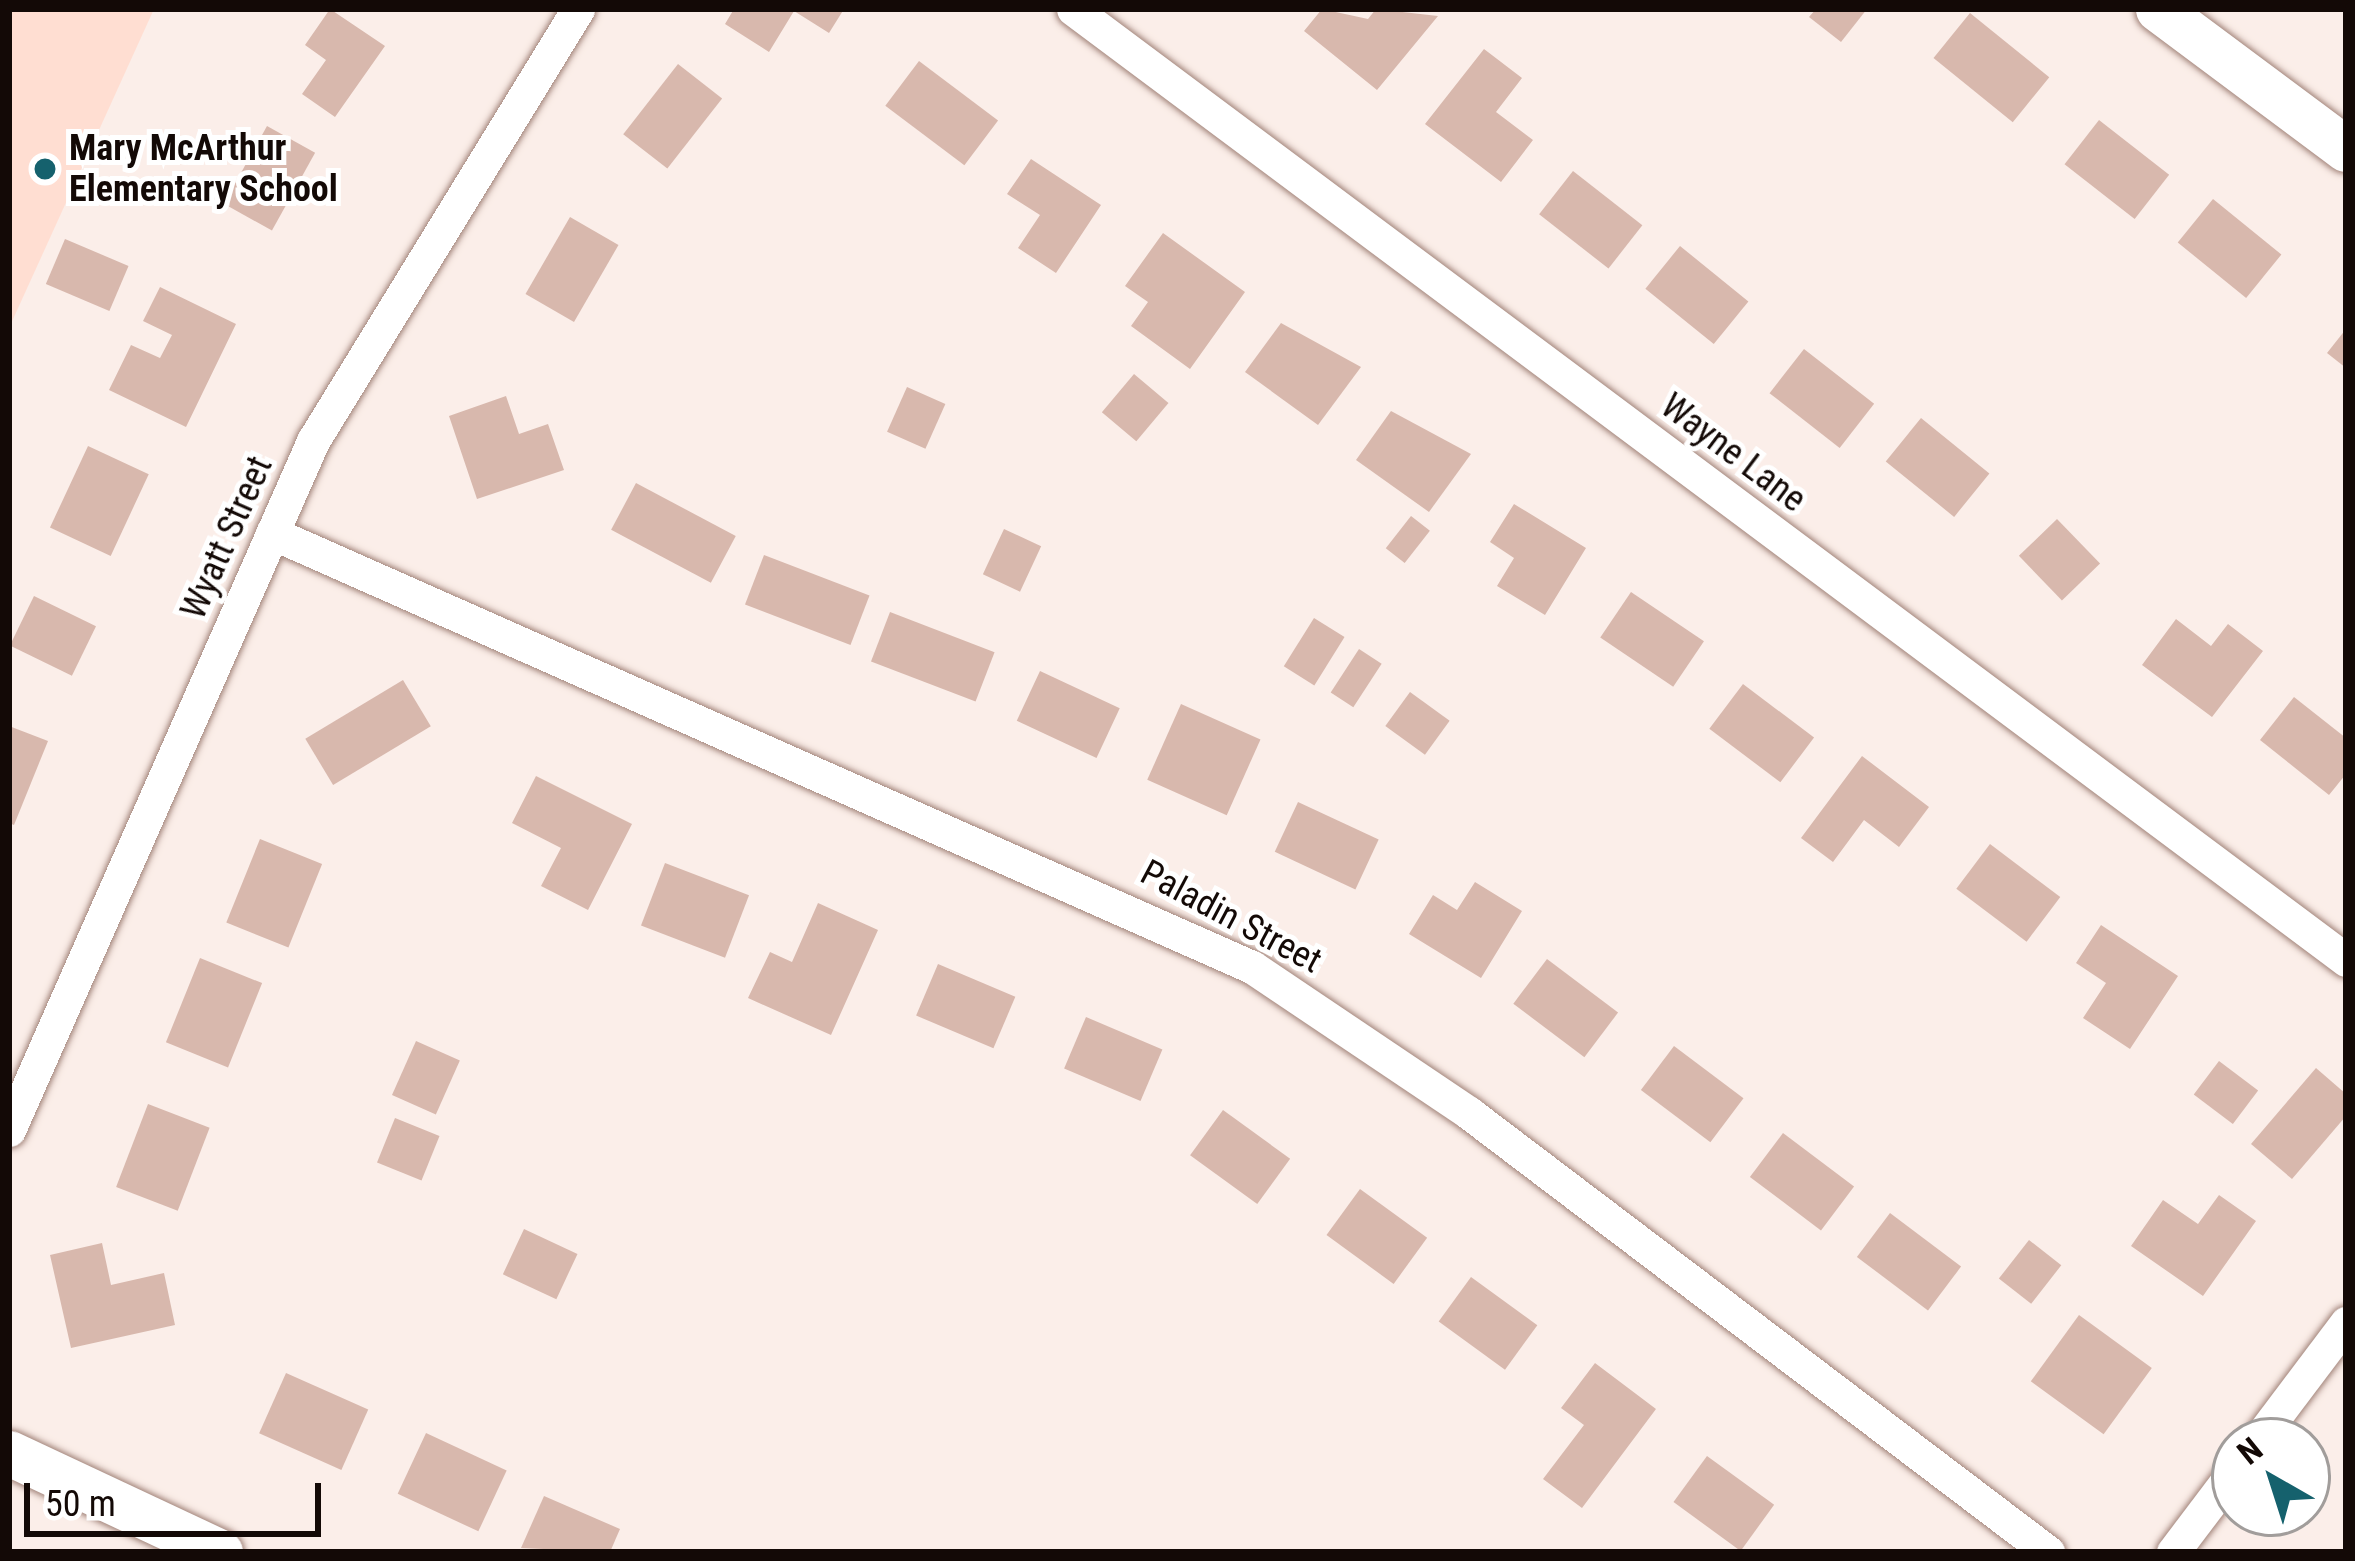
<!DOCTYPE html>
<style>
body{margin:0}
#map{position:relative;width:2355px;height:1561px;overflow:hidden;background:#fbeee9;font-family:"Roboto Condensed",sans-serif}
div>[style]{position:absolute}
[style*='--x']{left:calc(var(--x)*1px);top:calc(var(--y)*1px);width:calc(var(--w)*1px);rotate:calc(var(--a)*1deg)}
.built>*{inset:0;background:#ffded2}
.building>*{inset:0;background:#d8b8ad;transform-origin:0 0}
.roads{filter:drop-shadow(0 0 3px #a2847a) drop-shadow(0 0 3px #a2847a)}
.street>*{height:33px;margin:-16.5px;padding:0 16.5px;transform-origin:16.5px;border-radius:16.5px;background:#fff}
.secondary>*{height:45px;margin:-22.5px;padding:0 22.5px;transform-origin:22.5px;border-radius:22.5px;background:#fff}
.dots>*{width:33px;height:33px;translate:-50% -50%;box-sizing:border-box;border:6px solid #fff;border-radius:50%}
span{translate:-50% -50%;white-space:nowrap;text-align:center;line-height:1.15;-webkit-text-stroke:10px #fff;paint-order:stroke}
.poi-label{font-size:36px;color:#130906;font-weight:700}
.left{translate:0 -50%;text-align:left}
.street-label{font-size:36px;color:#130906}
.frame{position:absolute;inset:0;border:12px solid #130906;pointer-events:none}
.north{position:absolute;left:2211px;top:1417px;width:120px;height:120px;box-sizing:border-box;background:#fff;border:3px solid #a19d9b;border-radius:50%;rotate:321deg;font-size:33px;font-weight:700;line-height:48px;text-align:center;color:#130906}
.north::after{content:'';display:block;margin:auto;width:42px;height:54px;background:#15616d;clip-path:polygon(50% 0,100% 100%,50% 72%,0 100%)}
.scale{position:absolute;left:24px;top:1483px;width:297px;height:54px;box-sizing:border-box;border:6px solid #130906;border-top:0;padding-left:15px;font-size:36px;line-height:42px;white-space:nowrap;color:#130906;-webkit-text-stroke:9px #fff;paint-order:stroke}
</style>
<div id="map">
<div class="built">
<i style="clip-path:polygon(9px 9px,154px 9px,9px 328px)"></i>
</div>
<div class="building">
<i style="clip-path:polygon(330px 9px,385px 46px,335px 117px,302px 94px,326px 60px,305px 45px)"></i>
<i style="clip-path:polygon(734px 9px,844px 9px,829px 33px,794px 11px,769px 52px,725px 24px)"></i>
<i style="clip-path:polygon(1322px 9px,1368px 19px,1376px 9px,1438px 16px,1377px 90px,1304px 31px)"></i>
<i style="clip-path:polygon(1816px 9px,1867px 9px,1841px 42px,1809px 17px)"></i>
<i style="left:1970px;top:13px;width:102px;height:58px;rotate:39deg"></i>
<i style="clip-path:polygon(1484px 49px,1522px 78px,1496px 112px,1533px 140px,1501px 182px,1425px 124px)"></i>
<i style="left:919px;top:61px;width:99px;height:56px;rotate:37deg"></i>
<i style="left:678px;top:64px;width:56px;height:89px;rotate:38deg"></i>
<i style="left:2099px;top:120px;width:89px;height:56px;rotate:38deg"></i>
<i style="left:267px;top:126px;width:55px;height:89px;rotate:29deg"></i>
<i style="clip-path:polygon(1031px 159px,1101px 205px,1056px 273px,1018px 248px,1040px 215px,1007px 194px)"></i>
<i style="left:1573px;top:171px;width:88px;height:55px;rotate:38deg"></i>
<i style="left:2213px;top:199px;width:88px;height:56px;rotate:39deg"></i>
<i style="left:570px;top:217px;width:56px;height:89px;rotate:30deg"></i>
<i style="clip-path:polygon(1163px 233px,1245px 292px,1190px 369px,1131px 326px,1148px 302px,1125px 286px)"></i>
<i style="left:65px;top:239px;width:69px;height:49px;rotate:23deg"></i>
<i style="left:1680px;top:246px;width:88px;height:55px;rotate:39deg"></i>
<i style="clip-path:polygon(160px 287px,236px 324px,186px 427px,109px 390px,131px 345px,160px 358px,172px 335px,143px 321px)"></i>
<i style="clip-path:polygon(1281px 323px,1361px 367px,1318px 425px,1245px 372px)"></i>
<i style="clip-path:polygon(2346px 329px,2346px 368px,2327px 353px)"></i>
<i style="left:1804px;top:349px;width:89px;height:56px;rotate:38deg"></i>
<i style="left:1134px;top:374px;width:45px;height:50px;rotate:40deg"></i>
<i style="left:907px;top:387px;width:42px;height:49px;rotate:24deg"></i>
<i style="clip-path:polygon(506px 396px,519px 434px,548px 424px,564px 470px,477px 499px,449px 416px)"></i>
<i style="clip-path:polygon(1391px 411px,1471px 454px,1429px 512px,1356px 460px)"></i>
<i style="left:1921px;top:418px;width:88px;height:56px;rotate:39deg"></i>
<i style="left:88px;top:446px;width:67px;height:90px;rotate:25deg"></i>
<i style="left:636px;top:483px;width:113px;height:53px;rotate:28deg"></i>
<i style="clip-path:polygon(1514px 504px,1586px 548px,1545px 615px,1497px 586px,1514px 558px,1490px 542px)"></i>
<i style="left:1411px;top:516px;width:24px;height:41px;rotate:38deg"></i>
<i style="left:2057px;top:519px;width:62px;height:53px;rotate:46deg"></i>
<i style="left:1004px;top:529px;width:41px;height:50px;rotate:25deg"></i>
<i style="left:764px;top:555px;width:113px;height:53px;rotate:21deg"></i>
<i style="left:1631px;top:592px;width:88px;height:55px;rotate:34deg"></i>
<i style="left:34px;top:596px;width:69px;height:55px;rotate:26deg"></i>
<i style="left:890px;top:612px;width:112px;height:53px;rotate:21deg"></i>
<i style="left:1314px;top:618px;width:36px;height:57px;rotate:32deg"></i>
<i style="clip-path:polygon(2176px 619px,2211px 646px,2228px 624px,2263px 651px,2212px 717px,2142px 665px)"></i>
<i style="left:1359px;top:649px;width:27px;height:52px;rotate:33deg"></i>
<i style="left:1040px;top:671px;width:88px;height:55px;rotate:25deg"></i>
<i style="left:403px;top:680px;width:54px;height:114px;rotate:59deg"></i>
<i style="left:1743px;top:684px;width:89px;height:56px;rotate:37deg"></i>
<i style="left:1410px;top:692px;width:49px;height:42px;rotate:36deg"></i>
<i style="clip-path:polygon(2294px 697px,2346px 738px,2346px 774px,2329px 795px,2260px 740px)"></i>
<i style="left:1181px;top:704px;width:87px;height:83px;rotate:24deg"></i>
<i style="clip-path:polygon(9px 726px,48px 741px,14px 825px,9px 823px)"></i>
<i style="clip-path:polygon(1862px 756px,1929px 807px,1899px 847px,1864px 820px,1833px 862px,1801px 838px)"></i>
<i style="clip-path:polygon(536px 776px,632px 824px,588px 910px,541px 886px,561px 848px,512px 823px)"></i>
<i style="left:1298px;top:802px;width:89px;height:55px;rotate:25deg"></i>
<i style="left:260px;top:839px;width:67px;height:90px;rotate:22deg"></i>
<i style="left:1990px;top:844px;width:88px;height:56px;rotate:37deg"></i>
<i style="left:665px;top:863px;width:90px;height:67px;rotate:21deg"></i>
<i style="clip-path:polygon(1475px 882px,1522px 911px,1481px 978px,1409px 934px,1433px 895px,1457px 910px)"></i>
<i style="clip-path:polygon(818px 903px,878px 930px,831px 1035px,748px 998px,770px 952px,792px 962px)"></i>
<i style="clip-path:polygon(2101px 925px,2178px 976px,2130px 1049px,2083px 1018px,2106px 983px,2076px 963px)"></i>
<i style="left:200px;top:958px;width:67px;height:91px;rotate:22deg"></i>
<i style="left:1547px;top:959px;width:89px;height:56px;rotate:37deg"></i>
<i style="left:938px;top:964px;width:84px;height:56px;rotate:23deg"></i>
<i style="left:1086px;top:1017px;width:83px;height:56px;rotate:23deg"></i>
<i style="left:416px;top:1041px;width:48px;height:59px;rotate:24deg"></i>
<i style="left:1674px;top:1046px;width:87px;height:55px;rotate:37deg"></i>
<i style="left:2219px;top:1061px;width:49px;height:42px;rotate:37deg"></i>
<i style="clip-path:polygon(2316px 1068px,2346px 1094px,2346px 1116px,2292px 1179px,2251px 1144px)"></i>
<i style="left:148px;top:1104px;width:66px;height:89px;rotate:21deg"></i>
<i style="left:1223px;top:1110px;width:83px;height:56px;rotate:36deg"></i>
<i style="left:395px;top:1118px;width:48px;height:48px;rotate:22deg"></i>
<i style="left:1783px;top:1133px;width:89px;height:55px;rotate:37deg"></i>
<i style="left:1360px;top:1189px;width:83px;height:57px;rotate:36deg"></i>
<i style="clip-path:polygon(2219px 1195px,2256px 1221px,2203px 1296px,2131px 1246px,2163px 1200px,2198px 1224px)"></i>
<i style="left:1890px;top:1213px;width:89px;height:55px;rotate:37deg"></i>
<i style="left:524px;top:1229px;width:59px;height:50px;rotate:25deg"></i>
<i style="left:2029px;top:1240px;width:41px;height:49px;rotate:38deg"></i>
<i style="clip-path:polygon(102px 1243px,111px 1285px,164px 1273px,175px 1325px,71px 1348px,50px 1255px)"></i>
<i style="left:1471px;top:1277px;width:82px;height:55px;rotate:36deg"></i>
<i style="left:2079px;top:1315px;width:90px;height:82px;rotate:36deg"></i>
<i style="clip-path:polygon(1595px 1363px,1656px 1409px,1582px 1508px,1543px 1479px,1584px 1425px,1561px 1408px)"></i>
<i style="left:286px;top:1373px;width:90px;height:66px;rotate:24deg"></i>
<i style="left:426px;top:1433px;width:89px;height:67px;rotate:25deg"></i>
<i style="left:1707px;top:1456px;width:83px;height:57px;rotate:36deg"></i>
<i style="clip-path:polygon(544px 1496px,620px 1529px,610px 1552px,521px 1548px)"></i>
</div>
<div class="roads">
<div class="street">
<i style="--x:1073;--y:9;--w:1589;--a:36.76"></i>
<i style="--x:272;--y:533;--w:1072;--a:23.89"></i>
<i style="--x:1252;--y:967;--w:262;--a:33.9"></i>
<i style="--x:1469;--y:1113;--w:727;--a:37.17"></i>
<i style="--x:9;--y:1130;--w:753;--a:-66.19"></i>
<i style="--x:313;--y:441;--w:507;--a:-58.47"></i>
<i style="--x:2257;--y:1441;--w:148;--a:-53"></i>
<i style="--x:2173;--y:1552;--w:103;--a:-52.9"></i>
</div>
<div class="secondary">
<i style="--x:2158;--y:9;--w:234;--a:36.7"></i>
<i style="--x:9;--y:1453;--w:233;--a:25.1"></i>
</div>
</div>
<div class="dots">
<i style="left:45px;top:169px;background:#15616d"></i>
</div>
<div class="poi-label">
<span class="left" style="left:69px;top:169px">Mary McArthur<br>Elementary School</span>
</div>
<div class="street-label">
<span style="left:1733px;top:453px;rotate:37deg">Wayne Lane</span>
<span style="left:227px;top:538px;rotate:-66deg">Wyatt Street</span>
<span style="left:1231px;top:917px;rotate:28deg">Paladin Street</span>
</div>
<div class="frame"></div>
<div class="north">N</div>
<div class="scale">50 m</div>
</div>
